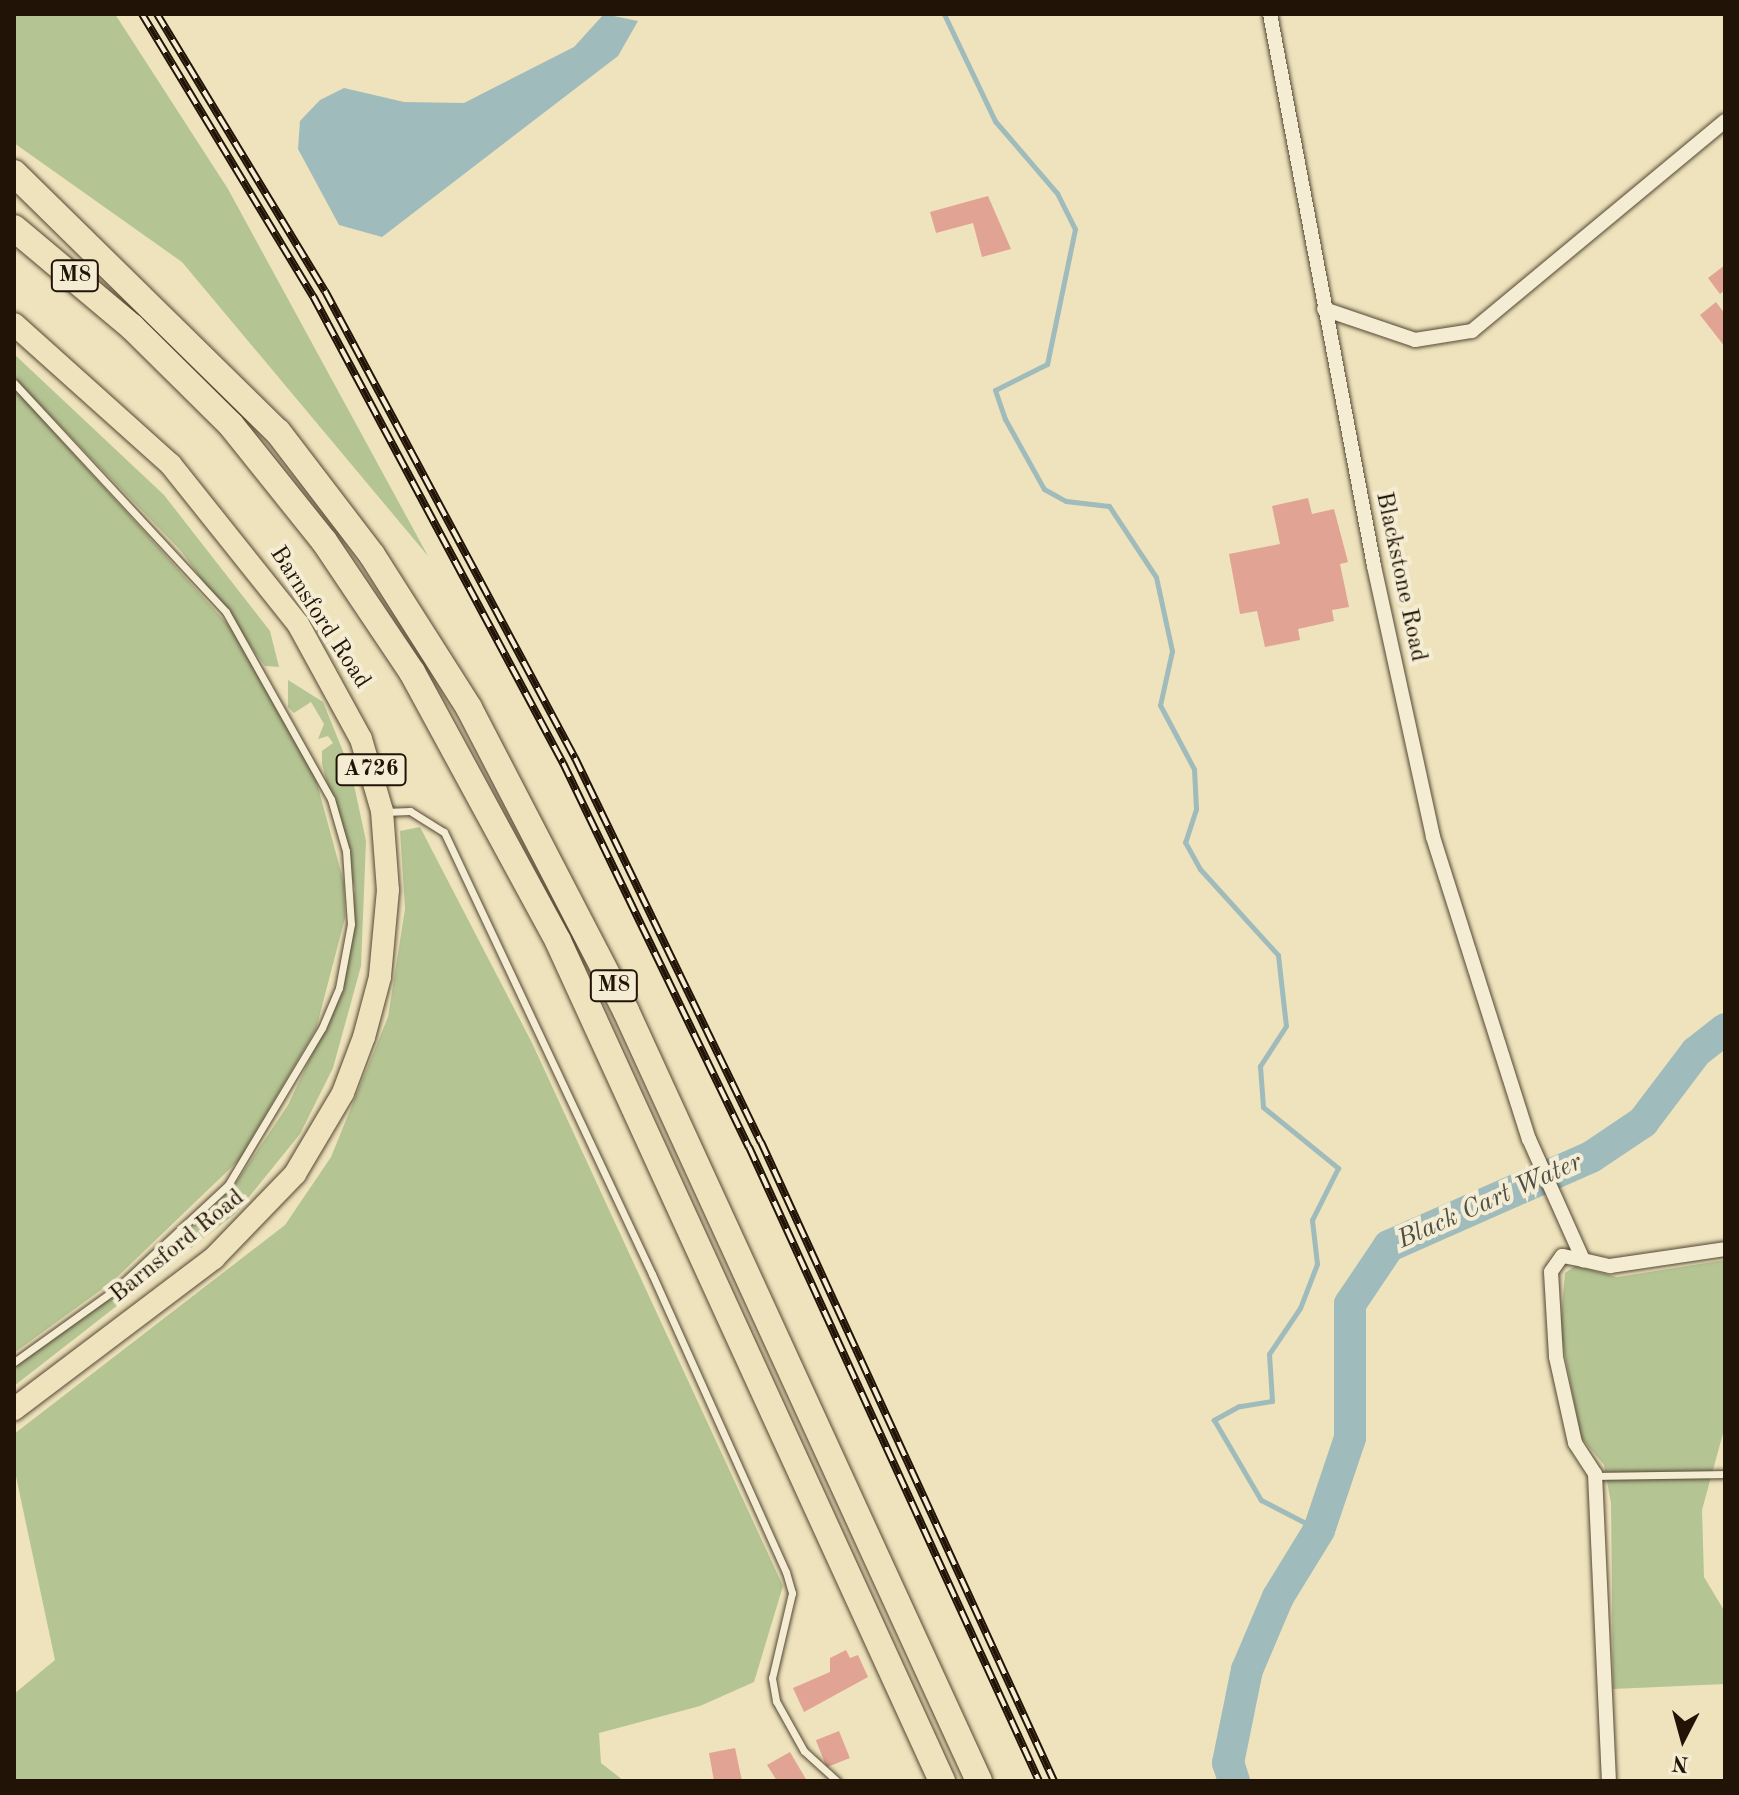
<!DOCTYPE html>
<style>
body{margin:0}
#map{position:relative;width:1739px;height:1795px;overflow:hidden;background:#eee3bc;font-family:"Old Standard TT",serif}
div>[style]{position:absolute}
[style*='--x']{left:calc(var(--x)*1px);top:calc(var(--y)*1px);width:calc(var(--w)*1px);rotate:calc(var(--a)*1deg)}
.green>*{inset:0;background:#b5c493}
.water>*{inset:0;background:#9fbbbc}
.stream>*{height:5px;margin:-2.5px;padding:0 2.5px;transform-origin:2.5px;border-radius:2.5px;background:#9fbbbc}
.river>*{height:32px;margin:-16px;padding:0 16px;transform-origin:16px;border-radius:16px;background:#9fbbbc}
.building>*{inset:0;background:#e1a393;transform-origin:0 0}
.roads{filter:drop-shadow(0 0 2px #544734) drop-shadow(0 0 2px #544734)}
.lane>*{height:7px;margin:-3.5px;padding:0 3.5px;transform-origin:3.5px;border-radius:3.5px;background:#f4edd3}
.street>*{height:14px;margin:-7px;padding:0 7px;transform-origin:7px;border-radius:7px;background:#f4edd3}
.primary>*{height:22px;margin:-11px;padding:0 11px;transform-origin:11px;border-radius:11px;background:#eee3bc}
.highway>*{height:26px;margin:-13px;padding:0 13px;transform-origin:13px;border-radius:13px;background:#eee3bc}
.rail>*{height:8px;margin-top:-4px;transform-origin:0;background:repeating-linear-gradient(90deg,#f4edd3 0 15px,#211306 0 30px);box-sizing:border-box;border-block:2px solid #211306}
span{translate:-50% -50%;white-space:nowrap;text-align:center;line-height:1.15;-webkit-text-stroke:8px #f4edd3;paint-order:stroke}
.shield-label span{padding:2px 6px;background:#f4edd3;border:2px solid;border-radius:6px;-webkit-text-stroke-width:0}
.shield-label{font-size:22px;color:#211306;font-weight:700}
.street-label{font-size:24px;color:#211306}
.water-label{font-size:26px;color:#4d4e46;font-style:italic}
.frame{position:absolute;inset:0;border:16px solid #211306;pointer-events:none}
.north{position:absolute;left:1643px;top:1699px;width:80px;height:80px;-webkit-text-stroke:6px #f4edd3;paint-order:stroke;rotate:186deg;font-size:22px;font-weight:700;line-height:32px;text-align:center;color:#211306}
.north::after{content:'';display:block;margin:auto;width:28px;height:36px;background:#211306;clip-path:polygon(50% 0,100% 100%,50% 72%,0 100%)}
</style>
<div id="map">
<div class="green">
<i style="clip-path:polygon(14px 14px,115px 14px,228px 189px,428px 556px,182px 262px,14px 143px)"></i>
<i style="clip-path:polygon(14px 354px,164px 495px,270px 631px,279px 667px,265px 666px,181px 551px,14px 378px)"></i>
<i style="clip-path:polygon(14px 388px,231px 628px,315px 776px,344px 883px,345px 918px,316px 1029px,239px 1160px,112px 1282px,14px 1353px)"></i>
<i style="clip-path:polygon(288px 680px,323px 702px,351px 771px,366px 841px,361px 966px,333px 1068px,300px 1134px,236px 1213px,14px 1386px,14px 1367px,151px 1265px,235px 1184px,288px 1105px,343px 989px,355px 889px,322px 764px,322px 751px,333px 743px,328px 736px,318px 739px,324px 724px,311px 702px,294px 713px,288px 707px)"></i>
<i style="clip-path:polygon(420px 827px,532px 1043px,783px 1586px,754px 1682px,700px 1706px,599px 1733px,601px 1763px,624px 1781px,14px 1781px,14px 1694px,55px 1660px,14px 1467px,14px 1434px,285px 1225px,331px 1157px,388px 1017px,405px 909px,400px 831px)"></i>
<i style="clip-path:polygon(1725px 1260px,1725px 1426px,1702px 1510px,1704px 1577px,1725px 1612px,1725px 1684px,1613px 1689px,1611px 1503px,1604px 1465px,1581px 1437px,1560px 1329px,1565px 1273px,1575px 1266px,1617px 1277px)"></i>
</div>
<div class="water">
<i style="clip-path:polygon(604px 14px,638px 21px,618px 56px,382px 237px,339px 225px,298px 149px,300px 121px,320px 100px,344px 88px,404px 102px,464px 103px,574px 47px)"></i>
</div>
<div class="stream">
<i style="--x:944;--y:14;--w:119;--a:64.5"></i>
<i style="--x:995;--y:121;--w:95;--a:49.3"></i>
<i style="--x:1057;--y:193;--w:40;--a:63.4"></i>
<i style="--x:1075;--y:229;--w:138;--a:101.7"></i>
<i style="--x:1047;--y:364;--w:58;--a:153.4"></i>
<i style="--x:995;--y:390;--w:31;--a:71"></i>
<i style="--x:1005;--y:419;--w:80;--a:60.9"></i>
<i style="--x:1044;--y:489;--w:25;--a:29"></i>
<i style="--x:1066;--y:501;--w:43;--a:6.6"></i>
<i style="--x:1109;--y:506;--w:85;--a:56.5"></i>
<i style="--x:1156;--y:577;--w:76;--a:77.8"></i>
<i style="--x:1172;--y:651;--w:55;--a:102.5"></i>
<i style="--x:1160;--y:705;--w:72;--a:62"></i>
<i style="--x:1194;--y:769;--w:40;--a:87.1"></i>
<i style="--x:1196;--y:809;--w:35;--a:108"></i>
<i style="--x:1185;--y:842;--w:31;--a:61"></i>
<i style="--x:1200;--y:869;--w:116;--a:47.8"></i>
<i style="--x:1278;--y:955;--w:71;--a:83.6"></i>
<i style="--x:1286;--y:1026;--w:48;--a:123"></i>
<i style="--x:1260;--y:1066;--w:41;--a:85.8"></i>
<i style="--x:1263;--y:1107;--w:97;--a:39.1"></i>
<i style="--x:1338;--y:1168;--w:58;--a:116.6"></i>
<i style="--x:1312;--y:1220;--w:44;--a:83.5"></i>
<i style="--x:1317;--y:1264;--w:47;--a:111.1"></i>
<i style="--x:1300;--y:1308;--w:55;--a:124"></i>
<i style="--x:1269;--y:1354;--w:47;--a:86.3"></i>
<i style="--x:1272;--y:1401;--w:33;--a:171"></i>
<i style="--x:1239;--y:1406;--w:29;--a:151"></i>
<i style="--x:1214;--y:1420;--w:93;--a:59.6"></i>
<i style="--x:1261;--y:1500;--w:65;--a:27.3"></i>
</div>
<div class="river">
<i style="--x:1234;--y:1781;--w:19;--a:-108"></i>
<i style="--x:1228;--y:1763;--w:95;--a:-78.5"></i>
<i style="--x:1247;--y:1670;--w:79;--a:-67"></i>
<i style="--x:1278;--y:1597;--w:79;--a:-58.5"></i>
<i style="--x:1319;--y:1530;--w:97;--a:-71.4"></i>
<i style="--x:1350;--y:1438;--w:134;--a:-90"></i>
<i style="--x:1350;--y:1304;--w:70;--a:-56.1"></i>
<i style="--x:1389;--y:1246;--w:221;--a:-23.8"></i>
<i style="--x:1591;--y:1157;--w:63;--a:-33.9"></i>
<i style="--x:1643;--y:1122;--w:88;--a:-52.9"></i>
<i style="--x:1696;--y:1052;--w:37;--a:-38"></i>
</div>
<div class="building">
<i style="clip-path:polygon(988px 196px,1011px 249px,982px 257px,973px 223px,936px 233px,930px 212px)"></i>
<i style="clip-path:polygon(1725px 265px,1725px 290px,1720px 294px,1708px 278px)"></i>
<i style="clip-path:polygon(1716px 302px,1725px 314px,1725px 347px,1700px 315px)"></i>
<i style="clip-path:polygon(1308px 498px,1312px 514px,1334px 509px,1348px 562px,1340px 564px,1349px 607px,1332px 610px,1334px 621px,1298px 629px,1300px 640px,1265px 647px,1257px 611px,1240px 614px,1229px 554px,1280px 544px,1272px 506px)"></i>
<i style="clip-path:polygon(846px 1650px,850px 1658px,858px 1655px,868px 1677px,804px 1712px,793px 1688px,830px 1672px,830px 1658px)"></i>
<i style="left:839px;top:1731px;width:29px;height:25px;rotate:68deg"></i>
<i style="clip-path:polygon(735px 1748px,742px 1781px,714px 1781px,709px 1753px)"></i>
<i style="clip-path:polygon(790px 1752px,807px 1781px,777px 1781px,767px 1765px)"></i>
</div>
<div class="roads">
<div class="lane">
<i style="--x:14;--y:383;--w:312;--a:47.2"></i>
<i style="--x:226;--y:612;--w:214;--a:60.7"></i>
<i style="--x:331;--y:799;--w:54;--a:73.9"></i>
<i style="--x:346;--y:851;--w:73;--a:86.1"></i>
<i style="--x:351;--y:924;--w:65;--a:100.6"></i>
<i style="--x:339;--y:988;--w:43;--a:113"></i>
<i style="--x:322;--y:1028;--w:183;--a:120.9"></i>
<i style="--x:228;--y:1185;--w:153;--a:137.1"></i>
<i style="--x:116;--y:1289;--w:125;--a:144.4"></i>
<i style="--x:384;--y:812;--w:26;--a:-2"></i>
<i style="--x:410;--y:811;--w:40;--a:32"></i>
<i style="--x:444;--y:832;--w:488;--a:64.8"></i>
<i style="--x:652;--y:1274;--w:327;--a:65.8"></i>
<i style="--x:786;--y:1572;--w:22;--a:74"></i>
<i style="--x:792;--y:1593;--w:87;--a:103.2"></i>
<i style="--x:772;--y:1678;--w:23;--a:80"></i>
<i style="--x:776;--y:1701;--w:57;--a:60.8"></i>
<i style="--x:804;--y:1751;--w:45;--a:42.3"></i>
<i style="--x:1595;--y:1476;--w:130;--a:-0.9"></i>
</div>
<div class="street">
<i style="--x:1270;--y:14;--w:562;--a:79.33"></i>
<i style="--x:1374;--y:566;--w:277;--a:77.7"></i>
<i style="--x:1433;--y:837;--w:317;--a:72.4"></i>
<i style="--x:1529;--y:1139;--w:133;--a:65.9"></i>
<i style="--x:1583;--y:1260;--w:28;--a:13"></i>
<i style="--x:1610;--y:1266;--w:116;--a:-8.4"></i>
<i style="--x:1324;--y:309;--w:96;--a:18.8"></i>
<i style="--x:1415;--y:340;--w:58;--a:-9"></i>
<i style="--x:1472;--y:331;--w:329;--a:-39.7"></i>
<i style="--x:1583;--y:1260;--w:21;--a:-169"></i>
<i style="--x:1562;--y:1256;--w:19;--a:125"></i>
<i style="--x:1551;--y:1272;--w:85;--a:86.6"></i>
<i style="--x:1556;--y:1357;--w:88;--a:77.5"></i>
<i style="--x:1575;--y:1443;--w:37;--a:57"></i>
<i style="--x:1595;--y:1474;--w:307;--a:87.4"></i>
</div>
<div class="primary">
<i style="--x:14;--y:324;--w:211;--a:41.9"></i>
<i style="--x:171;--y:465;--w:203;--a:51.4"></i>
<i style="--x:298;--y:624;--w:131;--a:61.3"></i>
<i style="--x:361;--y:739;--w:75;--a:73.7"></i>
<i style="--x:382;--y:811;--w:79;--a:85.7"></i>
<i style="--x:388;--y:890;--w:87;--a:95.3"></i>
<i style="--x:380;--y:977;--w:62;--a:104.9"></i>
<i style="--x:364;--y:1037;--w:60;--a:110.6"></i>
<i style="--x:343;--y:1093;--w:94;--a:120.7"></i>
<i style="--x:295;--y:1174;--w:117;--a:134"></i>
<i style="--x:214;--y:1258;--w:251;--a:142.9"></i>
</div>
<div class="highway">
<i style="--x:14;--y:173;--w:370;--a:44.5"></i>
<i style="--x:278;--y:432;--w:155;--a:52.6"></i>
<i style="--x:372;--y:555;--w:181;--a:57.6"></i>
<i style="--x:469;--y:708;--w:341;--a:62.6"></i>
<i style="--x:626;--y:1011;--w:847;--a:65.37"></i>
<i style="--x:14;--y:228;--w:154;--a:40"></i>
<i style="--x:132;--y:327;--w:139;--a:44.7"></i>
<i style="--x:231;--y:425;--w:149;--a:51.3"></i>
<i style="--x:324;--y:541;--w:158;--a:56.1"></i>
<i style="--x:412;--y:672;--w:306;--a:61.5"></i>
<i style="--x:558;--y:941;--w:924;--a:65.43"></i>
</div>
</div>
<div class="rail">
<i style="--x:142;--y:14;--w:330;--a:58.8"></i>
<i style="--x:313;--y:296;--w:530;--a:61.84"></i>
<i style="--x:563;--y:763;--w:427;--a:64.2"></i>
<i style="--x:749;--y:1147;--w:697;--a:65.42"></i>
<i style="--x:157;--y:14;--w:324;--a:58.8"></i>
<i style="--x:325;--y:291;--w:530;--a:61.84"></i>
<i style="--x:575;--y:758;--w:427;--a:64.2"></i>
<i style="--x:761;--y:1142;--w:703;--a:65.37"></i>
</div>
<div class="shield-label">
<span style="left:75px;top:276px">M8</span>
<span style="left:371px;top:770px">A726</span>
<span style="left:614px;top:986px">M8</span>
</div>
<div class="street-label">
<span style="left:1400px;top:577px;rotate:78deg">Blackstone Road</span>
<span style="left:319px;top:618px;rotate:57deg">Barnsford Road</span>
<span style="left:178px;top:1247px;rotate:-39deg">Barnsford Road</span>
</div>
<div class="water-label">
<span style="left:1490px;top:1202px;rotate:-24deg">Black Cart Water</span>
</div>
<div class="frame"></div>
<div class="north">N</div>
</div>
